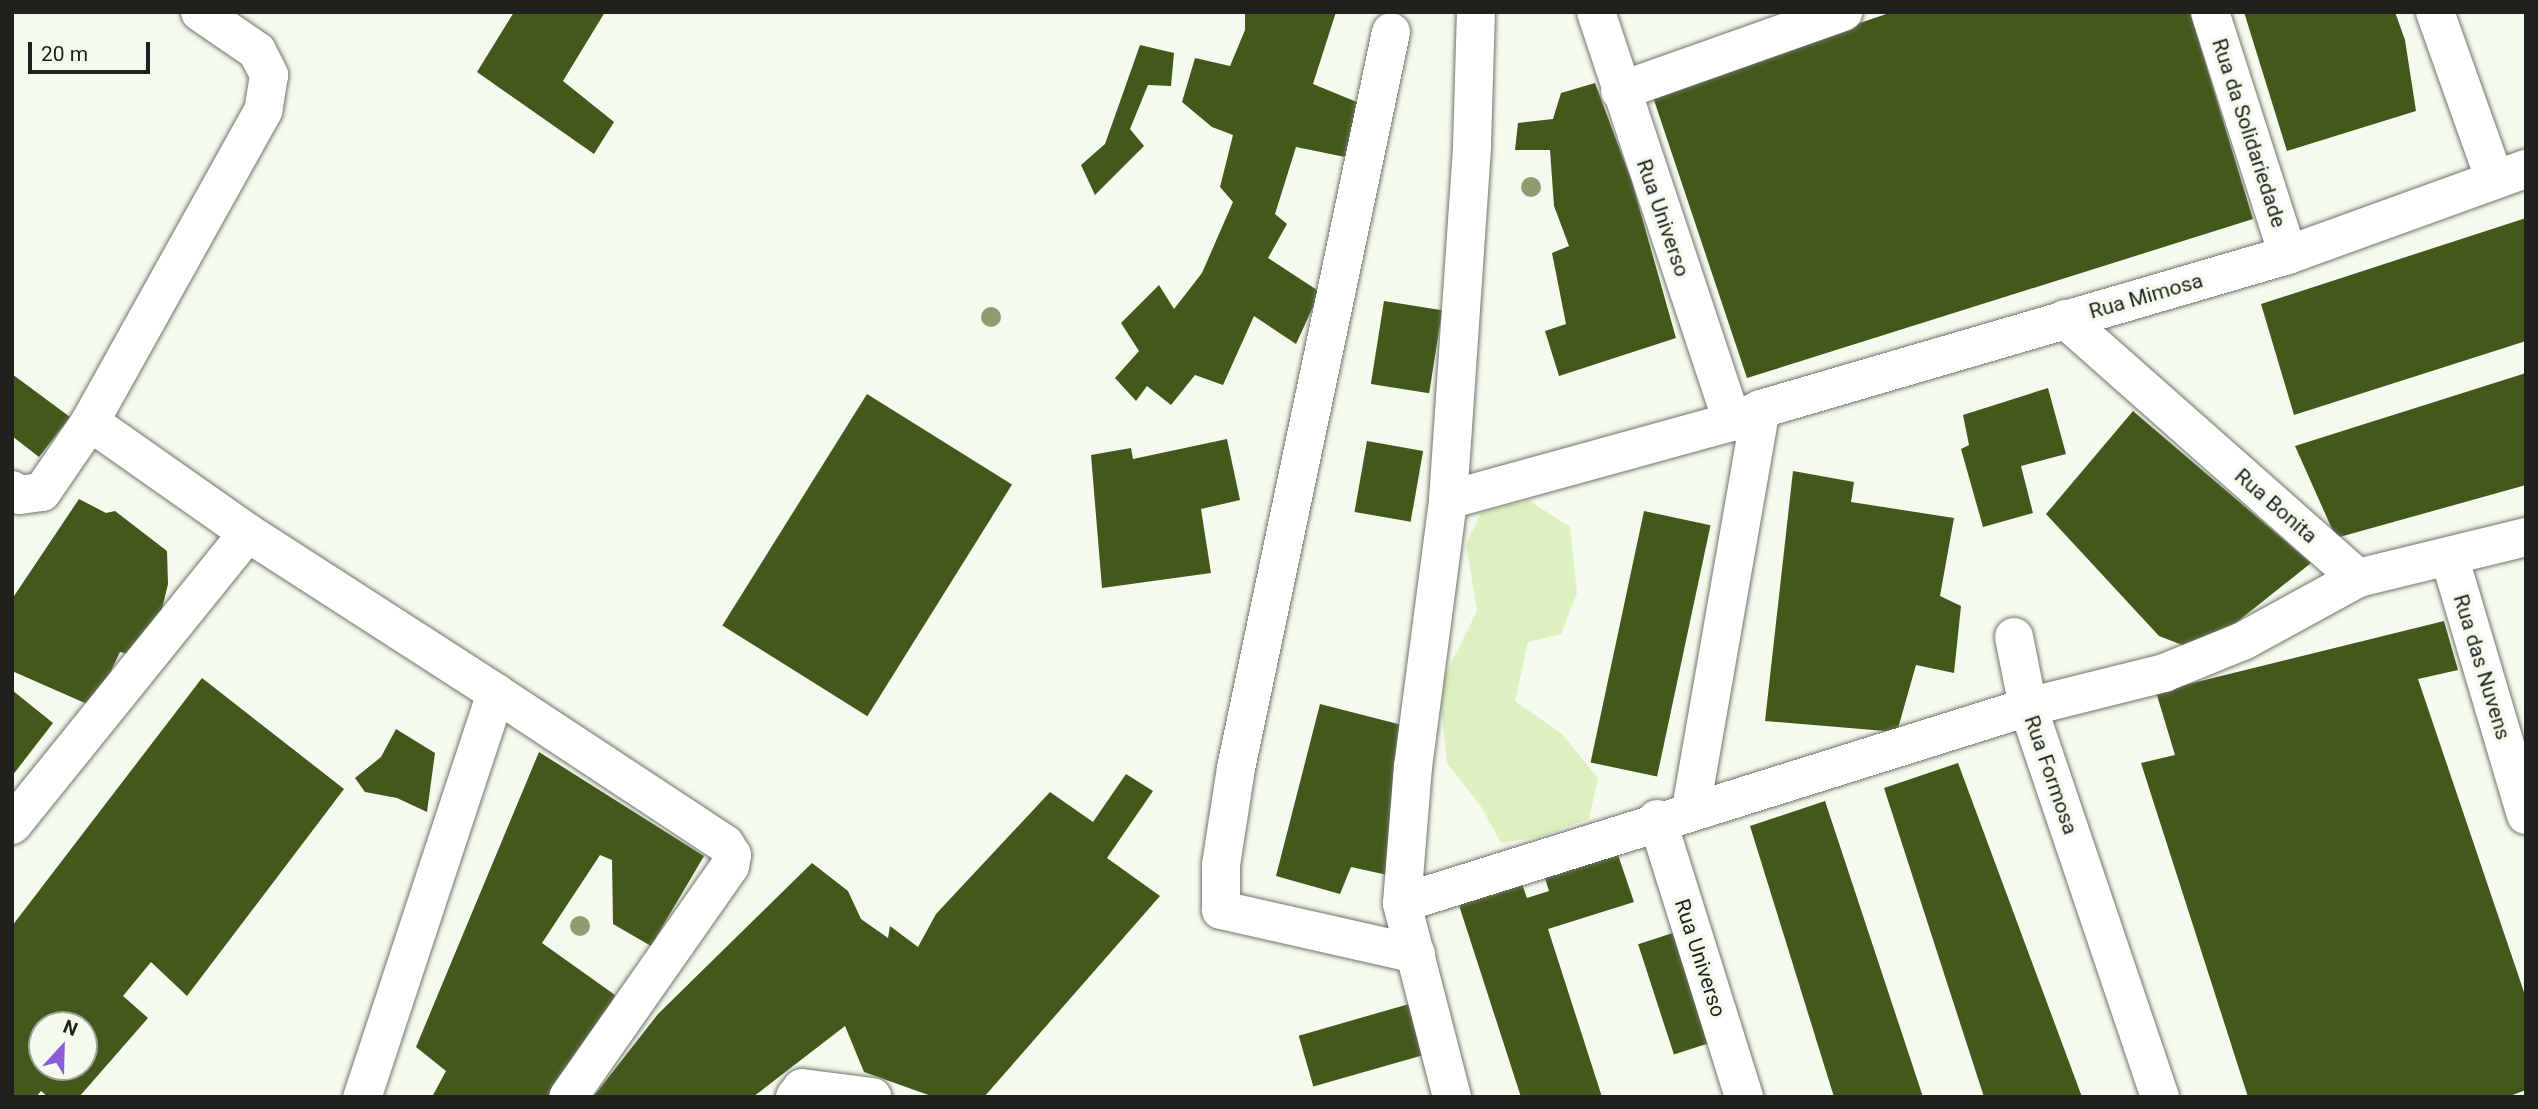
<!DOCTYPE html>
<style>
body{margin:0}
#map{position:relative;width:2538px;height:1109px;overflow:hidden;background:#f5faee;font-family:Roboto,sans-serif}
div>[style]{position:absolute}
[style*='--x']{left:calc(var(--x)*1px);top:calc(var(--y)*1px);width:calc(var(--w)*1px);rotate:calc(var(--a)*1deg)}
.green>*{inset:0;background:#dcf0c0}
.building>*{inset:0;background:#43581b;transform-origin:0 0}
.roads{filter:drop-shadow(0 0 2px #70756a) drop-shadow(0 0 2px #70756a)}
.minor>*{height:38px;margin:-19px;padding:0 19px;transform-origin:19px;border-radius:19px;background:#fff}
.trees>*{width:20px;height:20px;margin:-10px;border-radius:50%;background:#8f9d71}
span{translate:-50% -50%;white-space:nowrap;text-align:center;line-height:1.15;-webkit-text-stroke:7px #f5faee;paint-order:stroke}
.street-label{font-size:21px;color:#1f211d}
.frame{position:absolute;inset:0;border:14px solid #1f211d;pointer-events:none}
.north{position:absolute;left:28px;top:1011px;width:70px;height:70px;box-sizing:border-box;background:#f5faee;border:2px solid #9fa39a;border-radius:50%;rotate:22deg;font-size:19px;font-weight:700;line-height:28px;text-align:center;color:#1f211d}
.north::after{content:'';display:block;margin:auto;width:24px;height:32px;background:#8e5dd6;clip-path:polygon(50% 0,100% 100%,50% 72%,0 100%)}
.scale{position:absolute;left:28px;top:42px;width:122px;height:32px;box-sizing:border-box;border:4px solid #1f211d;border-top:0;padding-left:9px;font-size:21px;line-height:24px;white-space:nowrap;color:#1f211d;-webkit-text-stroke:5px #f5faee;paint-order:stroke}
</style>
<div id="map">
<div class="green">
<i style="clip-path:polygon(1528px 500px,1570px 527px,1577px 593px,1561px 634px,1528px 642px,1515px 701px,1562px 734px,1598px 778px,1589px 819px,1539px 837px,1501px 843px,1482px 808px,1447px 763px,1439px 688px,1477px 611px,1466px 545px,1481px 513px)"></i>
</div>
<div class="building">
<i style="clip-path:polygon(514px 12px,605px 12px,563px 81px,614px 122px,594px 154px,477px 72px)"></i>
<i style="clip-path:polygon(1245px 12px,1336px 12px,1313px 84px,1364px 105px,1350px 158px,1296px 147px,1275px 214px,1287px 224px,1268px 258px,1320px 292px,1296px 344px,1254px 316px,1223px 385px,1195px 375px,1171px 405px,1147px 386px,1136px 401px,1115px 378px,1139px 351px,1121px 323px,1159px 285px,1174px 309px,1202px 273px,1233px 202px,1220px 187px,1233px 135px,1212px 127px,1182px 102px,1195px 58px,1230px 66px,1245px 30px)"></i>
<i style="clip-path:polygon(1892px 12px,2190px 12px,2253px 219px,1747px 378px,1652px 94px)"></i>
<i style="clip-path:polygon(2244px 12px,2395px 12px,2405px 40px,2416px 111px,2287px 151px)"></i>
<i style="clip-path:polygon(1140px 45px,1174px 53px,1171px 86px,1148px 85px,1130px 129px,1144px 146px,1095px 195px,1081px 165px,1105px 144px)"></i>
<i style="clip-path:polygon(1595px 83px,1632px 182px,1676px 338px,1559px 376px,1545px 331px,1566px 324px,1552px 253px,1569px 246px,1554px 206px,1550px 150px,1515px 150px,1518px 123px,1553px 119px,1561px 93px)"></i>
<i style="clip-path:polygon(2526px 218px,2526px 341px,2294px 415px,2261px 304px)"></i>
<i style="left:1384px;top:301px;width:59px;height:84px;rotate:9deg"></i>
<i style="clip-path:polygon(2526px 373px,2526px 485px,2336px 538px,2295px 446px)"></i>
<i style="clip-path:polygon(12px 374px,70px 417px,39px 457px,12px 436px)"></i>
<i style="clip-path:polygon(2048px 388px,2066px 454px,2021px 466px,2033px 513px,1983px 527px,1961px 449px,1969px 445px,1963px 415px)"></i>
<i style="left:867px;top:394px;width:171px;height:273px;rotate:32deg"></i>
<i style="clip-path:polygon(2133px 411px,2311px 563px,2217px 638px,2190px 648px,2159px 636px,2046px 514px)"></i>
<i style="clip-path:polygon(1227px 439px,1240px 500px,1201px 509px,1211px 573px,1102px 588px,1091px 455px,1131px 448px,1133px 459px)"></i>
<i style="left:1367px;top:441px;width:57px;height:72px;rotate:10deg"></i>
<i style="clip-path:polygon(1793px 471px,1854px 482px,1851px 502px,1954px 518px,1940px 596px,1961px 606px,1954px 673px,1916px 665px,1897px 732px,1765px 721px)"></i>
<i style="clip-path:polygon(79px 499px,106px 513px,115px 511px,167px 551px,168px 584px,162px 609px,137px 656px,120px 652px,94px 707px,12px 671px,12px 599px)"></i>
<i style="left:1644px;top:511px;width:68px;height:257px;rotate:12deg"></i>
<i style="clip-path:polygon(2444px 621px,2458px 670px,2418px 679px,2526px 998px,2526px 1090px,2507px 1097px,2248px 1097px,2141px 763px,2175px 755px,2156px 692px)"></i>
<i style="clip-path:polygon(evenodd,202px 678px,344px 789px,187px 996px,151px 962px,123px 996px,148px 1018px,79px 1097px,48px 1097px,41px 1091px,36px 1097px,17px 1097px,12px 1094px,12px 926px,202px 678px,42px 1025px,84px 1025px,84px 1067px,42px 1067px,42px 1025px)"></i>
<i style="clip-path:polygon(12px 690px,53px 723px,12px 776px)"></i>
<i style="clip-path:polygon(1320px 704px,1402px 725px,1392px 876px,1351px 867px,1340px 894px,1276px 876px)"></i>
<i style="clip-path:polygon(396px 729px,435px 753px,427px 812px,397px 798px,365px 792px,355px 778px,381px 757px)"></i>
<i style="clip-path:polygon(539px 752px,704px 856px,651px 946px,613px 924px,612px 860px,600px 855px,542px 943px,615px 995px,593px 1046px,553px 1097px,432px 1097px,446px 1071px,416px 1047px)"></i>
<i style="clip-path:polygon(1958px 763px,2082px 1097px,1984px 1097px,1884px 788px)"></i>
<i style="clip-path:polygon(1126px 774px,1153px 791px,1107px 858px,1160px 896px,984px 1097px,934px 1097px,864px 1072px,845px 1026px,753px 1097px,593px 1097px,658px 1014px,812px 863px,848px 891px,861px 919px,888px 938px,890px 926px,918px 947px,936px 914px,1050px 792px,1093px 822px)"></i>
<i style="clip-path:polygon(1825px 801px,1923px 1097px,1834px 1097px,1750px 826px)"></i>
<i style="clip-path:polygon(1616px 849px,1634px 902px,1548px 929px,1602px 1097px,1521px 1097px,1455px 893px,1518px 873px,1527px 898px,1549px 891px,1543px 872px)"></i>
<i style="left:1679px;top:931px;width:116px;height:43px;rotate:72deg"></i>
<i style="left:1416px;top:1002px;width:53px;height:122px;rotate:74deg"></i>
</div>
<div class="roads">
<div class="minor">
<i style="--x:200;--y:12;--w:69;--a:34.4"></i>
<i style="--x:257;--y:51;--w:27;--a:63"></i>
<i style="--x:269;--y:75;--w:36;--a:99"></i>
<i style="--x:263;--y:111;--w:356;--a:119.1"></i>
<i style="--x:90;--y:422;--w:193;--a:35.1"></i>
<i style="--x:248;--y:533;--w:295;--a:32.8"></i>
<i style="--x:496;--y:693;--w:426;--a:108.3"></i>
<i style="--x:1596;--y:12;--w:432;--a:71.6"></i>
<i style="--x:2210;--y:12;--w:255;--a:72.2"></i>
<i style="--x:2435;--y:12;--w:176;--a:70.4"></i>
<i style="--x:1391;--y:32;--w:752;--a:101.89"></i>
<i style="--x:1236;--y:768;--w:98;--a:98.8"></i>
<i style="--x:1221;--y:865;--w:45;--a:90"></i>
<i style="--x:1221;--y:910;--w:200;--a:12.7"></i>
<i style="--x:1620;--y:91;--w:237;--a:-19.5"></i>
<i style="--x:2065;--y:319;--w:391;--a:41.5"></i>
<i style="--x:2358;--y:578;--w:173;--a:-13.7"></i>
<i style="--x:12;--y:490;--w:9;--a:32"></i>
<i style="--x:20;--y:495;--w:22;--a:-8"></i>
<i style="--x:42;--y:492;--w:85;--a:-55.6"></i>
<i style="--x:1448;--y:500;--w:295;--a:-15.4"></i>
<i style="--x:1732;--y:422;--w:32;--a:-24"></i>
<i style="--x:1761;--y:409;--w:549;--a:-16.29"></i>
<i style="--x:2288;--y:255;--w:253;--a:-19.9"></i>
<i style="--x:2450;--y:559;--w:267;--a:73.5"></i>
<i style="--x:2014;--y:637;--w:71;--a:78.7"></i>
<i style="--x:2028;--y:707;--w:412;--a:71.3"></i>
<i style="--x:496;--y:693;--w:274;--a:33.4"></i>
<i style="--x:725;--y:844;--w:13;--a:58"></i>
<i style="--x:732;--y:855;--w:11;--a:100"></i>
<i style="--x:730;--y:866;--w:282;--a:125"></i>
<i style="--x:1691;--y:809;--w:406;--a:-80.1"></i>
<i style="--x:1657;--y:819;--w:291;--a:72.6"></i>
<i style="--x:12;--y:825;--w:375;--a:-51.1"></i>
<i style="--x:1402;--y:903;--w:656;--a:-17.39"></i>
<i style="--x:2028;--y:707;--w:140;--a:-14"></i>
<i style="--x:2164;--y:673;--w:85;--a:-22.1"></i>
<i style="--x:2243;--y:641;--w:131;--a:-28.7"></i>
<i style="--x:795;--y:1097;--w:11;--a:-52"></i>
<i style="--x:802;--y:1088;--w:71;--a:7.3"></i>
<i style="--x:1452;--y:1097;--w:200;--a:-104.5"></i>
<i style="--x:1402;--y:903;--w:136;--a:-85.4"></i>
<i style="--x:1413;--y:767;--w:269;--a:-82.5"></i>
<i style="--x:1448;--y:500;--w:356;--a:-86.1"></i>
<i style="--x:1472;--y:145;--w:133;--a:-88.3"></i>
</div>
</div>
<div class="trees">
<i style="left:1531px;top:187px"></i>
<i style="left:991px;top:317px"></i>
<i style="left:580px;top:926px"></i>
</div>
<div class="street-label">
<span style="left:2249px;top:133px;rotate:72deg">Rua da Solidariedade</span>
<span style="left:1663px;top:218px;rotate:71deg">Rua Universo</span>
<span style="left:2146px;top:296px;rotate:-16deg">Rua Mimosa</span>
<span style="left:2276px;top:506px;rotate:41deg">Rua Bonita</span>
<span style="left:2482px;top:667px;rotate:73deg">Rua das Nuvens</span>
<span style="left:2051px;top:775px;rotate:71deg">Rua Formosa</span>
<span style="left:1700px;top:958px;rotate:72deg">Rua Universo</span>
</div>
<div class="frame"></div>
<div class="north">N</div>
<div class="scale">20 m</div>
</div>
